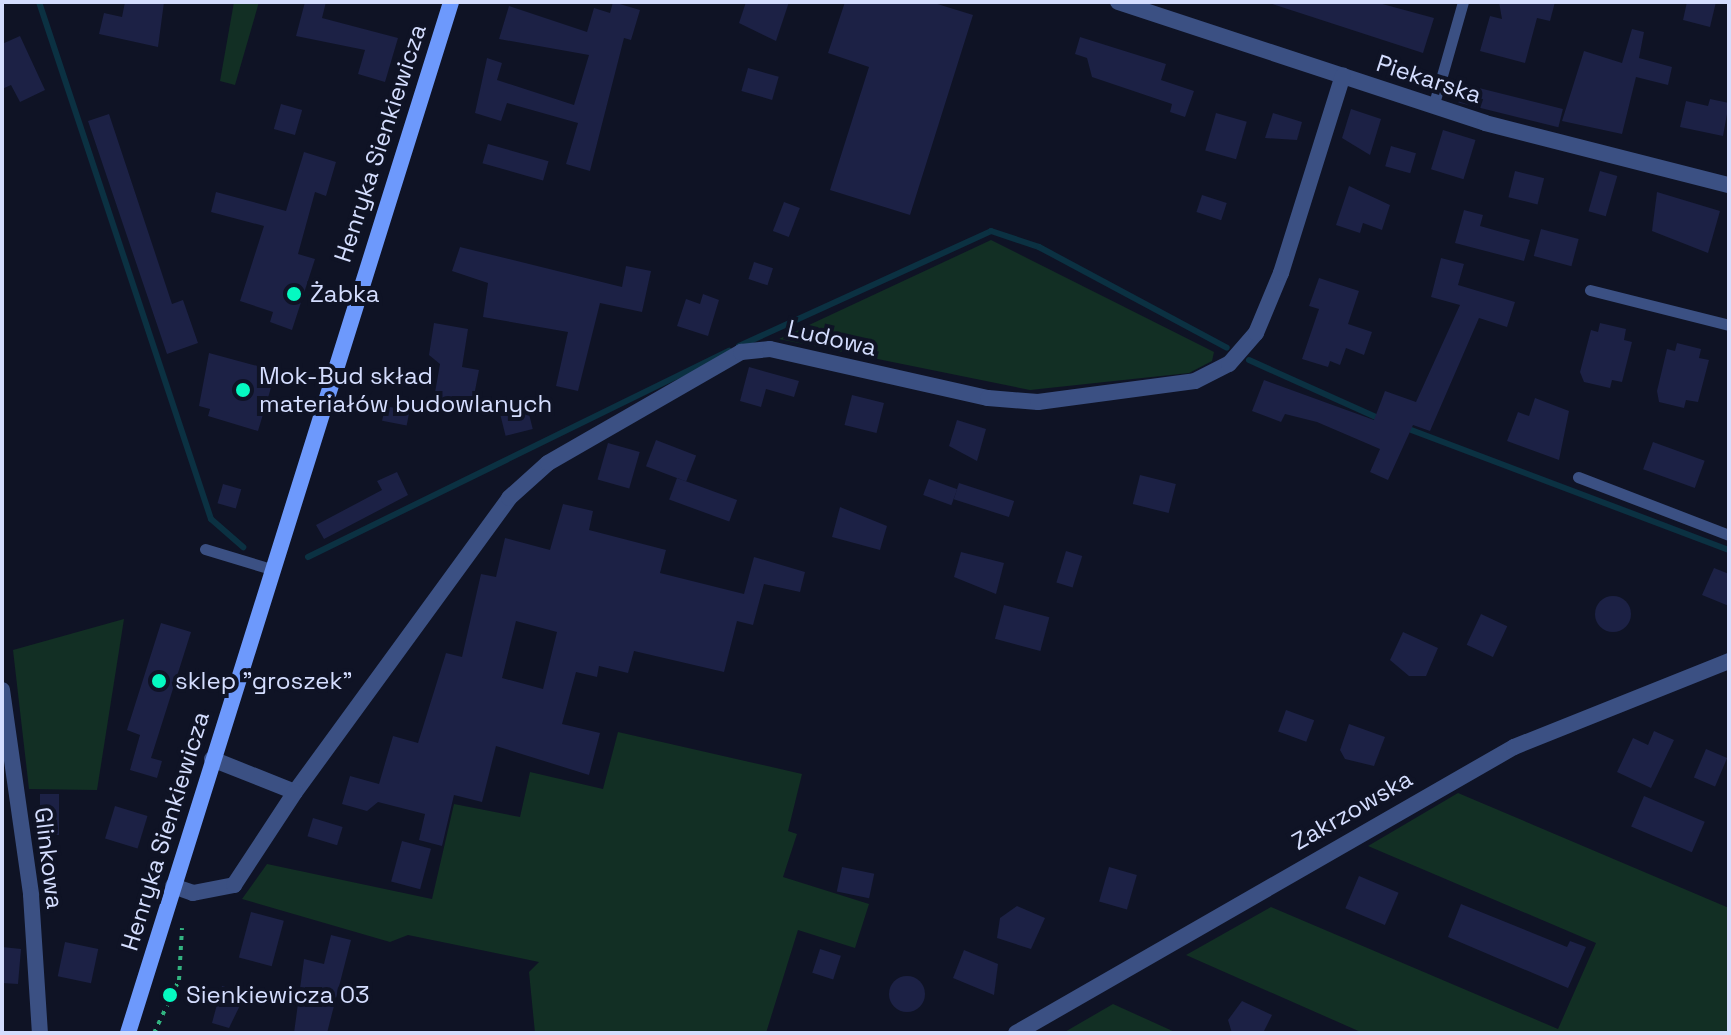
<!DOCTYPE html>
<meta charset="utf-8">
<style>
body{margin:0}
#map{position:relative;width:1731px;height:1035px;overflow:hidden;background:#0f1325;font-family:"Space Grotesk",sans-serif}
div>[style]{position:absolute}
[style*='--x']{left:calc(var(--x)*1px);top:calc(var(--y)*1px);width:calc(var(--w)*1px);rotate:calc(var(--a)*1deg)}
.green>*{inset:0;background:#122f24}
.stream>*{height:6px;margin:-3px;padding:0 3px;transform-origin:3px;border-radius:3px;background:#0b3142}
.building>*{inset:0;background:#1c2145;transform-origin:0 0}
.round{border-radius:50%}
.path>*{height:4px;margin-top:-2px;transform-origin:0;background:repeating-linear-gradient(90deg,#32b481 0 4px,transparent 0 10px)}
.lane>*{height:11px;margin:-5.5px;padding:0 5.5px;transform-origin:5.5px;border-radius:5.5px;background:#3b5083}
.street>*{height:16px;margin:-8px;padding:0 8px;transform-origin:8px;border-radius:8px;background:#3b5083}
.secondary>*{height:16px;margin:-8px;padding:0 8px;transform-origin:8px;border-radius:8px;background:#6d99fc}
.dots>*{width:22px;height:22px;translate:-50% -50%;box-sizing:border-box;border:4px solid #0f1325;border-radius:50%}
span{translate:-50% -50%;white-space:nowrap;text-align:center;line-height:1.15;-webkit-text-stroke:8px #0f1325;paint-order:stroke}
.street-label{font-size:24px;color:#d4ddfe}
.poi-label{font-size:24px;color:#d4ddfe}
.left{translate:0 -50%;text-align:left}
.frame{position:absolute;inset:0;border:4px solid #d4ddfe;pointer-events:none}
</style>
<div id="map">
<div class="green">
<i style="clip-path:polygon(234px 2px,259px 2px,235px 85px,220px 81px)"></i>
<i style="clip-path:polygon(991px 240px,1214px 352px,1212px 361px,1189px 373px,1030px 390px,779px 339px)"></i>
<i style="clip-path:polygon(124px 619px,97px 790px,29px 789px,13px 650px)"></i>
<i style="clip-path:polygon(618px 732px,802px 774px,788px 831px,797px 834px,783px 877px,869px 904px,855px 948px,798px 930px,766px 1033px,535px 1033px,529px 972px,539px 962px,408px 935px,390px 942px,242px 899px,267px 864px,432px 899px,454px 804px,520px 817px,530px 772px,603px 789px)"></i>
<i style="clip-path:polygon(1458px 793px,1729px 908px,1729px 1033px,1363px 1033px,1186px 955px,1271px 907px,1558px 1029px,1596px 943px,1368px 846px)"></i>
<i style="clip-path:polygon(1113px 1004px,1177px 1033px,1063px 1033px)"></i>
</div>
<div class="stream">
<i style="--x:39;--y:2;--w:545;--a:71.6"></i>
<i style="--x:211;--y:519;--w:43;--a:41.2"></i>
<i style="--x:739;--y:346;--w:277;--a:-24.5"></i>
<i style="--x:991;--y:231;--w:51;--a:18.4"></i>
<i style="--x:1039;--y:247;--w:213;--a:28.2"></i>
<i style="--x:1249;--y:360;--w:144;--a:24.2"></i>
<i style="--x:1406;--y:428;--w:345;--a:20.7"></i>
<i style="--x:308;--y:557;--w:469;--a:-26.1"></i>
</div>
<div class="building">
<i style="clip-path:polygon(125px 2px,164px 2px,158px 47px,99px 34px,104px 13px,122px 17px)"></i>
<i style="clip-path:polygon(305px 2px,326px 2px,322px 18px,398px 38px,385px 82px,358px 74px,365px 50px,296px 36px)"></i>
<i style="clip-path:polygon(613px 2px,640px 10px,631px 40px,624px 38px,590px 171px,566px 164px,578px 123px,507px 103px,501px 121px,475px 113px,487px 58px,502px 63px,497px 80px,574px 105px,589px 55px,499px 39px,509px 6px,587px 32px,594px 8px,610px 13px)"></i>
<i style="clip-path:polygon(746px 2px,789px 2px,776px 41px,739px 23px)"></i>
<i style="clip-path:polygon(845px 2px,931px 2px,973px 15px,910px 215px,830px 190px,869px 67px,828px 53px)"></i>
<i style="clip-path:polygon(1266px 2px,1375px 2px,1434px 18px,1423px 53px)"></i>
<i style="clip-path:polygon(1499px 2px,1555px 2px,1550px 21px,1537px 18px,1525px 63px,1480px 51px,1490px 16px,1502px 19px)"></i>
<i style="clip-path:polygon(1687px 2px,1716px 2px,1710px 27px,1683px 20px)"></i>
<i style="clip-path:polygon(1632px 29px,1644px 32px,1639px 58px,1672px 67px,1668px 85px,1636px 77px,1622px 134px,1562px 121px,1584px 51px,1622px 63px)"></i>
<i style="clip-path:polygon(20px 36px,45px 90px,20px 102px,11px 85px,2px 89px,2px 44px)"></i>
<i style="clip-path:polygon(1080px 37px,1166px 64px,1161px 80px,1194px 91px,1185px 117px,1170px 112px,1172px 104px,1092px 77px,1087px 58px,1075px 54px)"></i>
<i style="left:748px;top:68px;width:32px;height:24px;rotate:16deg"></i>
<i style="left:1463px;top:84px;width:103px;height:19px;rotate:14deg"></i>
<i style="clip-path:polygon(1710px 99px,1729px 103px,1723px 136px,1680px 127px,1686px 101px,1708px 106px)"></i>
<i style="left:281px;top:104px;width:22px;height:26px;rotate:16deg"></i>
<i style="clip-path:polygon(1351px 109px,1381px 119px,1370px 155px,1342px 138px)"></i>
<i style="left:1216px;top:113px;width:32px;height:39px;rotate:16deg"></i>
<i style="clip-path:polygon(1273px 113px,1302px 122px,1297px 140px,1265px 138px)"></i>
<i style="clip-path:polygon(109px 114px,172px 304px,183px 300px,198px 343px,167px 354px,88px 121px)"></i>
<i style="left:1443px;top:130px;width:34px;height:41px;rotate:17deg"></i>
<i style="left:488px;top:144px;width:63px;height:20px;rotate:16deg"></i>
<i style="left:1391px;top:146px;width:26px;height:21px;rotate:16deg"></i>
<i style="clip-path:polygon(304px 152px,336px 162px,326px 196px,315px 192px,298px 254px,315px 259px,292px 330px,270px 322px,273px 312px,240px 301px,264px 226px,211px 212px,216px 192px,286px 211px)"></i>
<i style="left:1515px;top:171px;width:30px;height:27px;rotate:14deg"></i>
<i style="left:1600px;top:171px;width:18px;height:42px;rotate:16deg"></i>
<i style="clip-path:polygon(1349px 186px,1390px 205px,1382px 230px,1363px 223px,1360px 233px,1336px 225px)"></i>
<i style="clip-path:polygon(1657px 192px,1720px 211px,1708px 253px,1652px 231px)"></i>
<i style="left:1202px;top:195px;width:26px;height:18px;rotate:18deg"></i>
<i style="left:784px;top:202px;width:17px;height:31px;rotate:21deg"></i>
<i style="clip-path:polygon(1464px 210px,1483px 215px,1480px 226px,1530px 240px,1524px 261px,1455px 243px)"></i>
<i style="left:1541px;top:229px;width:39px;height:28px;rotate:15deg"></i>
<i style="clip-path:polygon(460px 247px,622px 287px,626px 266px,651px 271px,642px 312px,600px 303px,578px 391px,556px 386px,568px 332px,483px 317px,488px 283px,452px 271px)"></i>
<i style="clip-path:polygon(1441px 258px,1464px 264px,1458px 285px,1515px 302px,1507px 327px,1479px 318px,1430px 431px,1413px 425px,1388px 480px,1370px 472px,1380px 449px,1317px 422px,1285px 414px,1281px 422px,1252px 411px,1264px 380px,1374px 420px,1385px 391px,1416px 402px,1460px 305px,1431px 297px)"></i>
<i style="left:754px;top:262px;width:20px;height:18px;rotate:18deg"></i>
<i style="clip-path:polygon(1319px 278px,1359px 291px,1348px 324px,1372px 332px,1364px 355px,1346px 348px,1340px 365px,1330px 361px,1328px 367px,1302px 359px,1319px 309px,1309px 306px)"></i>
<i style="clip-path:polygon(703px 294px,719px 300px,708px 336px,677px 326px,686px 299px,700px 304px)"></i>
<i style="clip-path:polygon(434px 323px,468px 329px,462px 367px,479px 370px,471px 411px,433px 404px,440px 364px,429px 355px)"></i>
<i style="clip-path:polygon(1600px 323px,1626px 329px,1624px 340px,1632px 342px,1622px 382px,1612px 380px,1610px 388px,1584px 382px,1580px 372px,1591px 330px,1598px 332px)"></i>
<i style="clip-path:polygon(1677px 343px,1701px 349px,1699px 358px,1709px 360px,1698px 402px,1686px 400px,1684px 408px,1659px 402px,1657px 391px,1667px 349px,1675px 351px)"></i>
<i style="clip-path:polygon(209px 353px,276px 371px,258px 431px,208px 416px,210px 409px,199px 406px)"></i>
<i style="clip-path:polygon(749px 367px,799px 381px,794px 397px,766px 389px,761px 407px,740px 401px)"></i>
<i style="left:852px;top:395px;width:33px;height:31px;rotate:14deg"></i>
<i style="left:525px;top:398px;width:32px;height:28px;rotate:76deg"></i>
<i style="clip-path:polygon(1535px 398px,1569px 411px,1559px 460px,1507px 441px,1518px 412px,1529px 416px)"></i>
<i style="left:385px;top:406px;width:25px;height:15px;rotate:11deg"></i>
<i style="clip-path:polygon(957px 420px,986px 429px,977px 461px,949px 446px)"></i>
<i style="left:656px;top:440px;width:43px;height:28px;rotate:21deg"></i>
<i style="left:1653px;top:442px;width:55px;height:29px;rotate:20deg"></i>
<i style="left:608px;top:443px;width:33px;height:38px;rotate:16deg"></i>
<i style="clip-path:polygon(397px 472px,408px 495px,324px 539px,316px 525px,382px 490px,377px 481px)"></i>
<i style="left:1140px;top:475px;width:37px;height:30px;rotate:14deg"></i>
<i style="left:677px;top:478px;width:64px;height:23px;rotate:20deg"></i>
<i style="left:929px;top:479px;width:30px;height:17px;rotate:20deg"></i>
<i style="left:959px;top:483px;width:58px;height:17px;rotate:18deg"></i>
<i style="left:223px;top:484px;width:19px;height:20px;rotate:16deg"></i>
<i style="clip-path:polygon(evenodd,563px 504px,593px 511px,589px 530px,666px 550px,660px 573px,744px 594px,754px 557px,805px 572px,800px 592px,764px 584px,753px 625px,737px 621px,724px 672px,634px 651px,628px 673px,599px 666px,597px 677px,576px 672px,562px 724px,600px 733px,589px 775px,496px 746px,482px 802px,454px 795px,442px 846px,419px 840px,425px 814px,378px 802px,367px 811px,342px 804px,350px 776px,379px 784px,393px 736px,418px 743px,446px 653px,462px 657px,481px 574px,496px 577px,505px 538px,550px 550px,563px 504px,516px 621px,557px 632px,543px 689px,502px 678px,516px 621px)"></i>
<i style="clip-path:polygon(840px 507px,887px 526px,880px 550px,832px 537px)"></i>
<i style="left:1066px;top:551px;width:17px;height:33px;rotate:17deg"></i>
<i style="clip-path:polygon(961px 552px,1004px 563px,996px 594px,954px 577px)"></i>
<i style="clip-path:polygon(1714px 568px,1729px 574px,1729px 606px,1702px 595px)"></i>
<i class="round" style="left:1595px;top:596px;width:36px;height:36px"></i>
<i style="left:1004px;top:605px;width:47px;height:35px;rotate:15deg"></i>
<i style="left:1481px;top:614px;width:29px;height:34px;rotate:25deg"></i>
<i style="clip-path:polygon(161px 623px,191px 632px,151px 758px,162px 761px,157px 778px,130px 770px,140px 735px,127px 730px)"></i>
<i style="clip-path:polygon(1403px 632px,1438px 648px,1426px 676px,1409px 676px,1390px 660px)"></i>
<i style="left:1286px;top:710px;width:30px;height:23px;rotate:20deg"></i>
<i style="clip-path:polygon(1349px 724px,1385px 737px,1374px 766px,1345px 759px,1340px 750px)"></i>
<i style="clip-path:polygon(1654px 731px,1674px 740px,1651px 788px,1617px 772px,1633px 738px,1648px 745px)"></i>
<i style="left:1706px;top:749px;width:23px;height:31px;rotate:23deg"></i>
<i style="left:40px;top:794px;width:19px;height:41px"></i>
<i style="left:1644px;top:796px;width:66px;height:33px;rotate:23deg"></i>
<i style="left:115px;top:806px;width:34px;height:34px;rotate:17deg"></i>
<i style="left:313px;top:818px;width:31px;height:19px;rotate:17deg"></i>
<i style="left:402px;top:841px;width:30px;height:42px;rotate:15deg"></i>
<i style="left:842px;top:867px;width:33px;height:25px;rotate:12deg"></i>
<i style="left:1109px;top:867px;width:29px;height:36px;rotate:16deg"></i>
<i style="left:1359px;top:876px;width:43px;height:35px;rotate:23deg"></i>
<i style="clip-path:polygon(1461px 904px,1567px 947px,1570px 941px,1586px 947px,1568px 988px,1448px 937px)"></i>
<i style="clip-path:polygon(1017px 906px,1045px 918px,1031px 949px,997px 938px,1000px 918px)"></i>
<i style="left:251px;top:912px;width:34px;height:47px;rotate:15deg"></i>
<i style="clip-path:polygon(331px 935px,351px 940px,327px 1033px,294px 1033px,304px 959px,324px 964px)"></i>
<i style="left:65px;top:942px;width:34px;height:35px;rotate:12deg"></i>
<i style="clip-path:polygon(2px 947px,21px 949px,18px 984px,2px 983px)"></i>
<i style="left:820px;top:949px;width:22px;height:25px;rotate:18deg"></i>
<i style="clip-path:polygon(964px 950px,998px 964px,994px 995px,953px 978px)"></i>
<i class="round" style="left:889px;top:976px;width:36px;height:36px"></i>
<i style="clip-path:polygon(222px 986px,246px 993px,229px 1028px,212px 1023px)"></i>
<i style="clip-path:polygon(1242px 1001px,1272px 1015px,1263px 1033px,1232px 1033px,1228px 1020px)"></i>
</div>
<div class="path">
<i style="--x:154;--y:1033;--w:59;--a:-64.7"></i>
<i style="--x:179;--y:980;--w:52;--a:-86.7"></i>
</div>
<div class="lane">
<i style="--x:1433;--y:107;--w:109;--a:-74.1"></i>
<i style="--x:1590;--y:290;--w:143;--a:14.1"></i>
<i style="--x:1578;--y:477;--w:162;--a:21"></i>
<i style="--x:205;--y:549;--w:69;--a:16.9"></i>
</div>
<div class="street">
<i style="--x:1118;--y:2;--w:386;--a:18.2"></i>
<i style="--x:1485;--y:123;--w:252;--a:14.3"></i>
<i style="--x:2;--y:690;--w:207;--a:81.9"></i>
<i style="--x:31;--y:895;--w:138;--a:86.3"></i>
<i style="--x:212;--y:759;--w:89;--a:21.7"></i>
<i style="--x:295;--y:792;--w:364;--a:-53.9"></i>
<i style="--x:509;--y:498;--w:52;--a:-41.9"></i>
<i style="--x:548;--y:463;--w:223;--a:-29.9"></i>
<i style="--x:741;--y:352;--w:29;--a:-6"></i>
<i style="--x:770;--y:349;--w:223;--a:12.7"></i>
<i style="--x:988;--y:398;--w:50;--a:4.6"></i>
<i style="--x:1038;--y:402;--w:158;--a:-7.6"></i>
<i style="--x:1195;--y:381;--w:38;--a:-27"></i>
<i style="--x:1229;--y:364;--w:41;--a:-48.9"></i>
<i style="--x:1256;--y:333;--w:65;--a:-67.4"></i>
<i style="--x:1281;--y:273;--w:207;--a:-72.6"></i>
<i style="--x:173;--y:886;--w:21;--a:19"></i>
<i style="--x:193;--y:893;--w:42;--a:-11"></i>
<i style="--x:234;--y:885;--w:111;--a:-56.7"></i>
<i style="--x:1016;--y:1033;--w:574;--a:-29.87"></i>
<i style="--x:1514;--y:747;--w:232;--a:-21.8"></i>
</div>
<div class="secondary">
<i style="--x:128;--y:1033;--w:1080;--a:-72.6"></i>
</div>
<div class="dots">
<i style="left:294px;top:294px;background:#05f9c1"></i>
<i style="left:243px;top:390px;background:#05f9c1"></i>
<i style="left:159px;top:681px;background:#05f9c1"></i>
<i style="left:170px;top:995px;background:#05f9c1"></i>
</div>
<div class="street-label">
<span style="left:1429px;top:79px;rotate:18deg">Piekarska</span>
<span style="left:380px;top:143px;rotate:-72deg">Henryka Sienkiewicza</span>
<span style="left:832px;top:338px;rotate:13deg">Ludowa</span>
<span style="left:1352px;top:810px;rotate:-30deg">Zakrzowska</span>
<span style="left:165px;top:831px;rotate:-73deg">Henryka Sienkiewicza</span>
<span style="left:49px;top:858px;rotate:83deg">Glinkowa</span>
</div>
<div class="poi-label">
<span class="left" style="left:310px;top:294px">Żabka</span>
<span class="left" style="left:259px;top:390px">Mok-Bud skład<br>materiałów budowlanych</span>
<span class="left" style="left:175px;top:681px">sklep "groszek"</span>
<span class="left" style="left:186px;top:995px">Sienkiewicza 03</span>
</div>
<div class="frame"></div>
</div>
